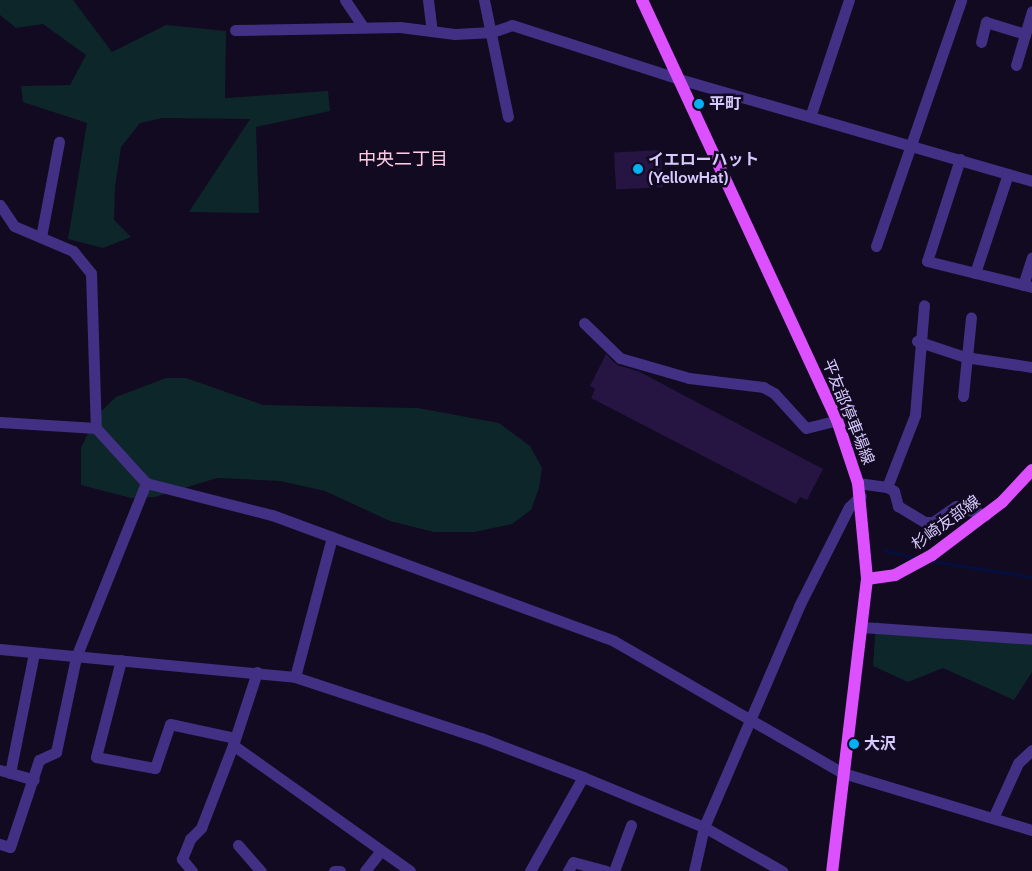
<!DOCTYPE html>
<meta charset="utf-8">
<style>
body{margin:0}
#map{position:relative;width:1032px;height:871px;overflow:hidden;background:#120a20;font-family:Cabin,"Noto Sans JP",sans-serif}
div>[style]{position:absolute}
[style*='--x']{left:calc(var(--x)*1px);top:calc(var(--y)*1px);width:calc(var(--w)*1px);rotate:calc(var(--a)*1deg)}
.green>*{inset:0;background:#0d262a}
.stream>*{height:2.5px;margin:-1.25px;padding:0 1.25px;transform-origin:1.25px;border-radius:1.25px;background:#040f3f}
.building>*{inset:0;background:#261442;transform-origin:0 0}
.minor>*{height:11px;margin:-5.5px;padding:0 5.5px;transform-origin:5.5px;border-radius:5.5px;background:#423084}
.major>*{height:12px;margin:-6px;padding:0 6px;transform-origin:6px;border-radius:6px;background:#dc50ff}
.dots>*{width:14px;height:14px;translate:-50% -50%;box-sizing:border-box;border:2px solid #120a20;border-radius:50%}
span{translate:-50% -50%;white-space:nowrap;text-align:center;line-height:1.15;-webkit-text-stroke:5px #120a20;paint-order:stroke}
.poi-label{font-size:16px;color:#d8c9ff;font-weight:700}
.left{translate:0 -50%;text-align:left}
.street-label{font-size:16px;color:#d8c9ff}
.neighbourhood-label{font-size:18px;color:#ffcbe3}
</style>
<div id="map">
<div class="green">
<i style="clip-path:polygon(0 0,73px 0,112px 52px,166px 25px,226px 31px,225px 98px,328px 91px,330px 111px,256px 127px,259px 213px,189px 212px,250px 119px,162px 118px,140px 123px,121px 147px,115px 187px,114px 220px,131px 237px,103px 248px,68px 239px,87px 123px,23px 102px,21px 86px,70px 85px,86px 55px,43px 24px,16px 28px,0 15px)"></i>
<i style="clip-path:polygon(166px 378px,186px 378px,263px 405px,418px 408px,499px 423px,530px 446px,542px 468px,539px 488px,531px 510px,512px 524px,474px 532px,434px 532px,390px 521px,325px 491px,280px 481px,217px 478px,155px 497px,131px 498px,81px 485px,81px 448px,96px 416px,116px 397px)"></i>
<i style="clip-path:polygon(876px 622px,952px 640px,1032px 641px,1032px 672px,1014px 700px,943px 668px,908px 682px,873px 666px)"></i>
</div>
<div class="stream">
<i style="--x:884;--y:550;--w:34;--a:14"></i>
<i style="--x:932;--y:561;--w:101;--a:9.1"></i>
</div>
<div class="building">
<i style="left:661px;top:150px;width:37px;height:47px;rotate:87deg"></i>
<i style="clip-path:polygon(606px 354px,617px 365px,638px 371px,823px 469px,807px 500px,800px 497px,796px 504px,591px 398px,595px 389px,590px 386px)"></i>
</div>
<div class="minor">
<i style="--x:345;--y:0;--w:32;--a:56"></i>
<i style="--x:428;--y:0;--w:31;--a:83"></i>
<i style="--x:484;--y:0;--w:119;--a:78.4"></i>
<i style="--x:235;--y:30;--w:165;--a:-1"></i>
<i style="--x:400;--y:27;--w:55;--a:7.3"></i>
<i style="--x:455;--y:34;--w:37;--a:-3"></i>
<i style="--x:492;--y:32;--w:21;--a:-19"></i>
<i style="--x:512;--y:25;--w:176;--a:17.9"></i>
<i style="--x:679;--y:79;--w:367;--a:16.1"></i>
<i style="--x:981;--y:42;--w:21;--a:-76"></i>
<i style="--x:986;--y:22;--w:41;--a:17.1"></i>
<i style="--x:1016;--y:65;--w:56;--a:-73.5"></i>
<i style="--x:811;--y:114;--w:120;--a:-71.6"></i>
<i style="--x:960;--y:159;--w:107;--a:107.9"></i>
<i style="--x:927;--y:261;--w:108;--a:13.9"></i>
<i style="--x:0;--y:205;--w:25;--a:56"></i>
<i style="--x:14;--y:226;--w:64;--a:23"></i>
<i style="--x:73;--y:251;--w:28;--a:51"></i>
<i style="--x:91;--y:273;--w:155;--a:88.2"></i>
<i style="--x:96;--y:428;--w:74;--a:47.7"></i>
<i style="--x:146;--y:483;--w:130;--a:14.3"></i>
<i style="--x:272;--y:515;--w:364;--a:20.2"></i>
<i style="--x:614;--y:641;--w:264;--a:30"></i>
<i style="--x:843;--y:773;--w:197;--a:16.8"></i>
<i style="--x:41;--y:237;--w:97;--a:-79.3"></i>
<i style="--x:876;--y:246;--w:260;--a:-70.9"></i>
<i style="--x:975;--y:273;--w:104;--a:-71.6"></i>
<i style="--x:1023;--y:285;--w:29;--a:-72"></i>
<i style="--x:584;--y:323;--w:50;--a:44.2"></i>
<i style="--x:620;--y:358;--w:72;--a:16.2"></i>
<i style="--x:689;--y:378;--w:75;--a:6.9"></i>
<i style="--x:763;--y:387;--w:13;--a:29"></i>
<i style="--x:774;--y:393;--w:47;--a:47.6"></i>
<i style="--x:806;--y:428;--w:32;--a:-14"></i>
<i style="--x:917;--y:341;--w:51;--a:18.4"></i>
<i style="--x:965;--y:357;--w:68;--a:8.5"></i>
<i style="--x:963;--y:396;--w:79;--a:-84.2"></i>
<i style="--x:0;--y:422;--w:96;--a:3.6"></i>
<i style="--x:858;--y:483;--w:29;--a:8"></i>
<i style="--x:887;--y:487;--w:77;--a:-68.7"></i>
<i style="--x:915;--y:415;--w:110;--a:-85.3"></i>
<i style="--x:887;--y:487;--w:8;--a:30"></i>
<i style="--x:894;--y:491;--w:16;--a:75"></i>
<i style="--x:898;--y:506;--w:31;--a:31"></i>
<i style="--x:925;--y:522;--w:8;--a:0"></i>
<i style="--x:933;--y:522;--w:28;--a:-35"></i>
<i style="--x:956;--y:506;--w:31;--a:17"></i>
<i style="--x:862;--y:627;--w:170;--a:4"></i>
<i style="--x:0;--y:649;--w:296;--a:5.4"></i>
<i style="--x:295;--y:677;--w:196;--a:18.2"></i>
<i style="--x:481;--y:738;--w:109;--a:20.9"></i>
<i style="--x:583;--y:777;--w:131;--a:22.5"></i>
<i style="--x:704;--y:827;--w:90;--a:29.4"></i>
<i style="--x:121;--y:660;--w:100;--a:104.5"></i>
<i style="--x:96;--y:757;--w:60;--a:10.6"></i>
<i style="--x:155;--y:768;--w:46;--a:-71.2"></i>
<i style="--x:170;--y:724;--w:66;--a:12.2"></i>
<i style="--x:257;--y:672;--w:77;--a:108.2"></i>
<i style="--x:233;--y:745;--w:217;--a:35.4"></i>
<i style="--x:295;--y:677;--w:145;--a:-75.2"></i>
<i style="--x:0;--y:770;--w:35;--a:16"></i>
<i style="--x:10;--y:773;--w:122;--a:-78.7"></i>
<i style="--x:994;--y:816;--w:58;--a:-65.6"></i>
<i style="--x:1018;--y:763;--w:19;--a:-43"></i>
<i style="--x:0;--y:844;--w:10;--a:17"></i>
<i style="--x:10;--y:847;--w:92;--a:-71.6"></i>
<i style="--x:39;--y:760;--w:19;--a:-25"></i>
<i style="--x:56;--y:752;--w:97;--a:-78.1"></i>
<i style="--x:76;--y:657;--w:188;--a:-68.1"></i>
<i style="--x:238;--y:845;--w:35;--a:49"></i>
<i style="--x:192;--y:871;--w:16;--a:-130"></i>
<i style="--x:182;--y:859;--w:22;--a:-68"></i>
<i style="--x:190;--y:839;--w:16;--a:-45"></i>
<i style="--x:201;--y:828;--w:89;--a:-68.9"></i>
<i style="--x:334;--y:871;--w:6;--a:0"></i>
<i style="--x:365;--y:871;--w:23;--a:-52"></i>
<i style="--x:530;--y:871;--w:108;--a:-60.6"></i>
<i style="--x:568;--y:871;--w:10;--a:-61"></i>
<i style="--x:573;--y:862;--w:34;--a:15"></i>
<i style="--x:614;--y:871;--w:49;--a:-69.7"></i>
<i style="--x:694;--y:871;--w:45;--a:-77.2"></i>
<i style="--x:704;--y:827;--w:241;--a:-66.7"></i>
<i style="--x:799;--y:606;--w:111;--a:-63.2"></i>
<i style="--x:849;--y:507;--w:16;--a:-43"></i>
</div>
<div class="major">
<i style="--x:642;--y:0;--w:463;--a:65.1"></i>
<i style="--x:837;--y:420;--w:66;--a:71.6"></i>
<i style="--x:858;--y:483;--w:96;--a:84.6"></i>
<i style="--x:867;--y:579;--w:294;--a:96.8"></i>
<i style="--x:867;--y:579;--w:28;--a:-8"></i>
<i style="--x:895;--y:575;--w:42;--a:-28.4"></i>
<i style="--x:932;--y:555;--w:88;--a:-37.1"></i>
<i style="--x:1002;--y:502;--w:44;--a:-46.8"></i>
</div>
<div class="dots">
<i style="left:699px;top:104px;background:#00b0f4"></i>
<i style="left:638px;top:169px;background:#00b0f4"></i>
<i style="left:854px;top:744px;background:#00b0f4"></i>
</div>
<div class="poi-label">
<span class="left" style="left:709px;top:104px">平町</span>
<span class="left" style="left:648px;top:169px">イエローハット<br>(YellowHat)</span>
<span class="left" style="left:864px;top:744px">大沢</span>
</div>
<div class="street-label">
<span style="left:848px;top:412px;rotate:68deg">平友部停車場線</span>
<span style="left:946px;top:523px;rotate:-36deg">杉崎友部線</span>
</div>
<div class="neighbourhood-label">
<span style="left:403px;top:159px">中央二丁目</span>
</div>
</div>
